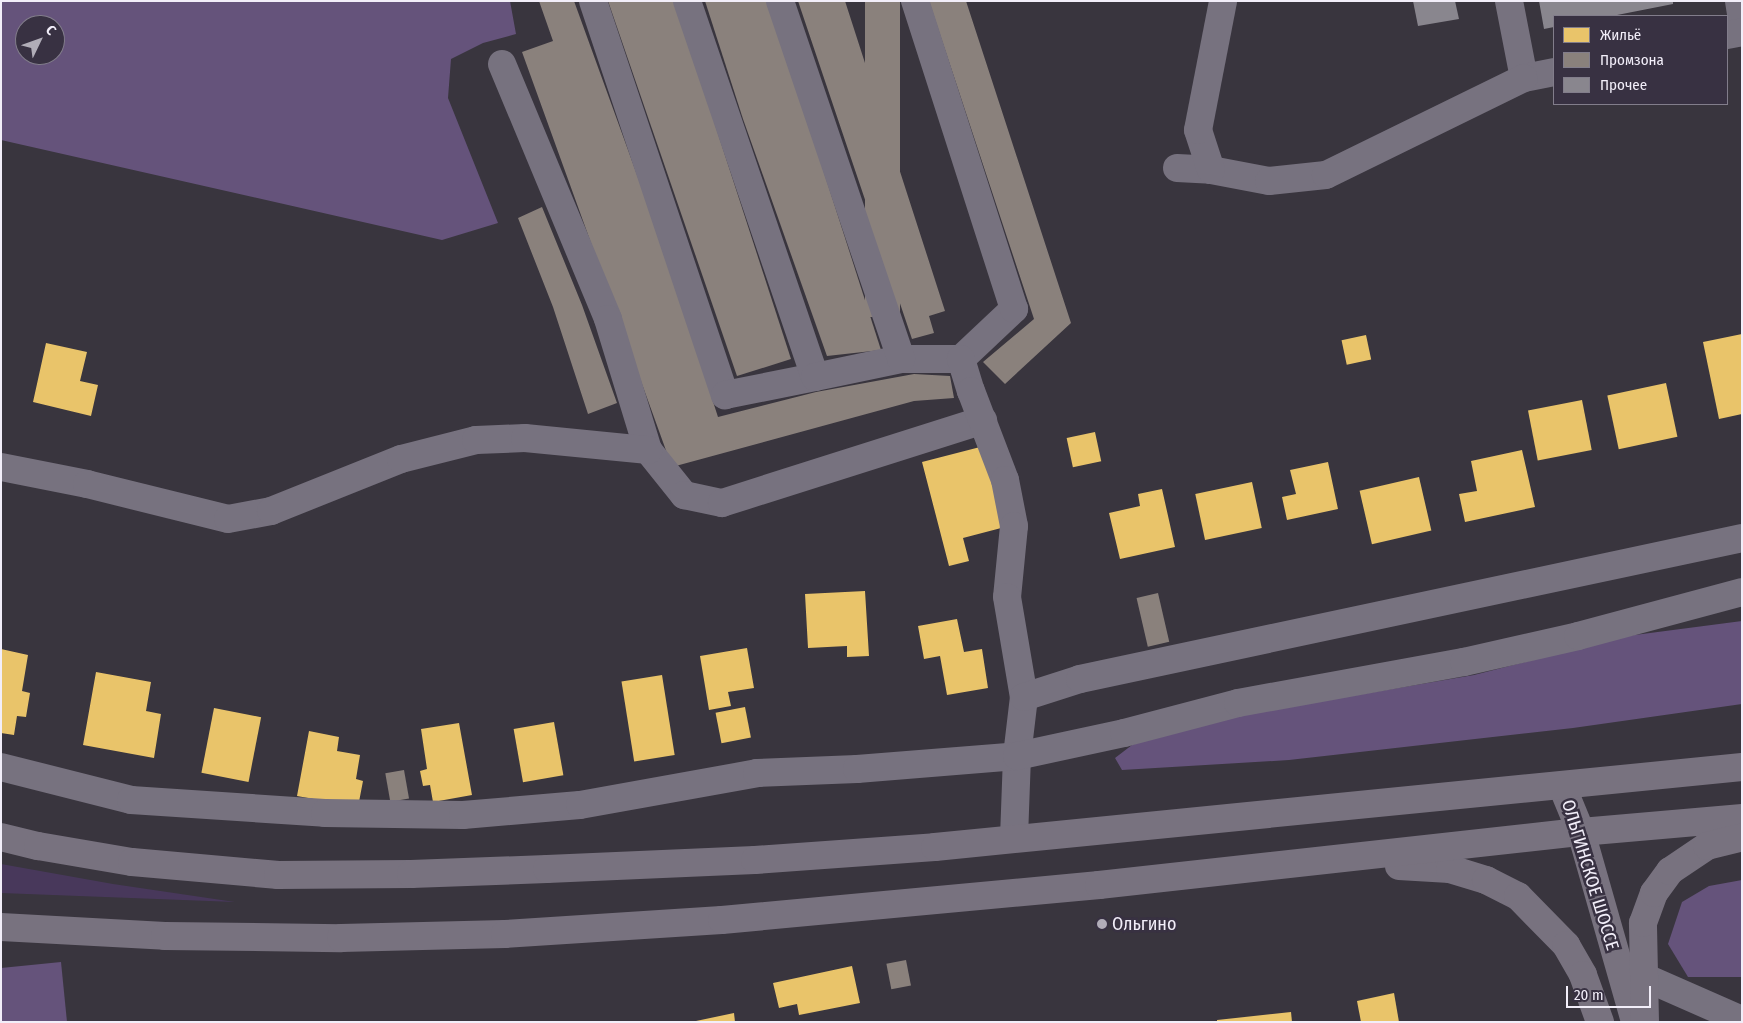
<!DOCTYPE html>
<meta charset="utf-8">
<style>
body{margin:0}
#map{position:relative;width:1743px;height:1023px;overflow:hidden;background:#39353e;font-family:"Fira Sans Condensed",sans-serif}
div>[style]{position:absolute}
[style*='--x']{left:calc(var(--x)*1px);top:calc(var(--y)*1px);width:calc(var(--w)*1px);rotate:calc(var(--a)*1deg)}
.green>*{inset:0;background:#48385b}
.forest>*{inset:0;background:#65537b}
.homes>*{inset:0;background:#e9c46a;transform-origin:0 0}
.industry>*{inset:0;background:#8a817c;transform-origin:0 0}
.building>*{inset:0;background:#89868e}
.minor>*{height:28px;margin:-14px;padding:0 14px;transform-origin:14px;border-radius:14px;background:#77727f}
.major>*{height:28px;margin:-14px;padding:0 14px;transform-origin:14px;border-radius:14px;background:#78727f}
.dots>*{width:14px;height:14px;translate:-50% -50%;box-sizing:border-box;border:2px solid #383142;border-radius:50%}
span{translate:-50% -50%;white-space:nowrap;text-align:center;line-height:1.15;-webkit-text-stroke:5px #383142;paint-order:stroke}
.street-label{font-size:18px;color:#f2eef9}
.poi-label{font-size:18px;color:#f2eef9}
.left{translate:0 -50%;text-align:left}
.frame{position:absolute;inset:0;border:2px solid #f2eef9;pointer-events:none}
.legend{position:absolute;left:1553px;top:15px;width:175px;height:90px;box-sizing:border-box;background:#383142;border:1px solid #827d8b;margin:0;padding:6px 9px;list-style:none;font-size:15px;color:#f2eef9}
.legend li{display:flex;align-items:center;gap:10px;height:25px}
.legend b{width:25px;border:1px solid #827d8b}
.north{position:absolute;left:15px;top:15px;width:50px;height:50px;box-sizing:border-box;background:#383142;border:1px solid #827d8b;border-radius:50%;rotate:48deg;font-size:14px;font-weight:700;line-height:20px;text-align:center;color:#f2eef9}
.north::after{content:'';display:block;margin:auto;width:18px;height:22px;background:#b1adb8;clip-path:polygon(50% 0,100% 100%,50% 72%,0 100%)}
.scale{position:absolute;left:1566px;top:986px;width:85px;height:22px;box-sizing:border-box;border:2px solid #f2eef9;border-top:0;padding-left:6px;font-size:15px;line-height:18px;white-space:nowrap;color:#f2eef9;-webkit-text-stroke:4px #383142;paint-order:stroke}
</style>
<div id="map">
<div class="green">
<i style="clip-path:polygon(1px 864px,113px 884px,235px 902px,1px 893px)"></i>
</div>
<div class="forest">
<i style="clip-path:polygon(evenodd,1px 1px,510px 1px,516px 34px,483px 43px,451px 59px,448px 98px,498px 223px,442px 240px,1px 140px,1px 1px,25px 25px,55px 25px,55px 55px,25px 55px,25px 25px)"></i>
<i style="clip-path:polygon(1742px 621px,1742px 704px,1573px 728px,1289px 760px,1122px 770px,1115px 758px,1132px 745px,1217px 715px,1310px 703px,1474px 675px,1627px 636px)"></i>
<i style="clip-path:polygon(1742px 880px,1742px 977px,1688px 977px,1668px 944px,1682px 902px,1709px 886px)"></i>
<i style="clip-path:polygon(61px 962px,67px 1022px,1px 1022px,1px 968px)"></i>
</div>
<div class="homes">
<i style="clip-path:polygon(1742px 334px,1742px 414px,1719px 419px,1703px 342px)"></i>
<i style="left:1366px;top:335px;width:25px;height:25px;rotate:78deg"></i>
<i style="clip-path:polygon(46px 343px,87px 352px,80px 381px,98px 385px,91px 416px,33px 402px)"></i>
<i style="left:1666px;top:383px;width:55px;height:60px;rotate:78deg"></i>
<i style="left:1582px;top:400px;width:51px;height:55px;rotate:79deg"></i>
<i style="left:1095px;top:432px;width:30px;height:29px;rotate:78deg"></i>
<i style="clip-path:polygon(984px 446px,1005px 527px,963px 538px,969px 561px,949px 566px,922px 462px)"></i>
<i style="clip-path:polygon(1522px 450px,1535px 507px,1465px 522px,1459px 494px,1477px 491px,1471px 461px)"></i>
<i style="clip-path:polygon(1328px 462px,1338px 509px,1287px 520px,1282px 497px,1296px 494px,1290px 470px)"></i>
<i style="left:1419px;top:477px;width:55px;height:61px;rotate:77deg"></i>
<i style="left:1252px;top:482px;width:47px;height:58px;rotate:78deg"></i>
<i style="clip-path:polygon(1162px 489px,1175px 547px,1120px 559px,1109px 513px,1140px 506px,1138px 494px)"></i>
<i style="clip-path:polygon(865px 591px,869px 656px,847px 657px,847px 646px,808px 648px,805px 594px)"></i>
<i style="clip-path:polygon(957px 619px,964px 652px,982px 649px,988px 688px,947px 695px,940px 656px,924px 659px,918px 626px)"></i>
<i style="clip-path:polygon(747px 648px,754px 688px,728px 692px,731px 706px,709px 710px,700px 656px)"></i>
<i style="clip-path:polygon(1px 649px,28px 655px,22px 691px,30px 693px,26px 717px,17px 716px,14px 735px,1px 733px)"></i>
<i style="clip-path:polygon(96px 672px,151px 682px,146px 711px,161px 714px,154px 758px,83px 745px)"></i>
<i style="left:662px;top:675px;width:81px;height:41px;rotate:81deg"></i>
<i style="left:745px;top:707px;width:31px;height:30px;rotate:79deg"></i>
<i style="left:214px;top:708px;width:48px;height:66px;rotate:11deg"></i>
<i style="left:554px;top:722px;width:54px;height:41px;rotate:80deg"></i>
<i style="clip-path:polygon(459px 723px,472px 795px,433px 802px,430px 785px,423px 786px,420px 771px,427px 769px,421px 729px)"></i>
<i style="clip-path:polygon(309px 731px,339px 737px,337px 751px,360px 755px,356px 779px,363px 781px,358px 807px,297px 796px)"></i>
<i style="clip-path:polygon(852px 966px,860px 1003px,799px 1015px,797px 1004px,779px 1008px,773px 983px)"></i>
<i style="clip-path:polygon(1394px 993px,1399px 1022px,1361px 1022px,1357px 1001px)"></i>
<i style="clip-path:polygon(1291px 1012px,1292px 1022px,1217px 1022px,1217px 1020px)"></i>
<i style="clip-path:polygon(734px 1013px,735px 1022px,696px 1022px,696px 1021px)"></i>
</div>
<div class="industry">
<i style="clip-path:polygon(539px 1px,574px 1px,661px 241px,718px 417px,816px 392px,914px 374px,950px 376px,954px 398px,914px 401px,672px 467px,522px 52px,553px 41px)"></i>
<i style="clip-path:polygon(608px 1px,675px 1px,791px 359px,737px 376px)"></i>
<i style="clip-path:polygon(705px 1px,769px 1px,881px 350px,827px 356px,743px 119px)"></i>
<i style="clip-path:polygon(798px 1px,845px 1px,945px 311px,929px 316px,934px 333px,912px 339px)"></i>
<i style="left:865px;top:1px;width:35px;height:316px"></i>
<i style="clip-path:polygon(929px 1px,966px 1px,1071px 323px,1005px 384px,983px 362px,1034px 319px)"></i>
<i style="clip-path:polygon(542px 207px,582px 305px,617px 403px,588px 414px,553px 307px,518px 218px)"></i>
<i style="left:1158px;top:593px;width:50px;height:22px;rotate:77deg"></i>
<i style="left:404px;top:770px;width:29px;height:19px;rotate:80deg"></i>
<i style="left:906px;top:960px;width:26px;height:20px;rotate:79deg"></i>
</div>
<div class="building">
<i style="clip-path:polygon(1413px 1px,1455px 1px,1459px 19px,1418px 26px)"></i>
<i style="clip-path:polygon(1539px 1px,1673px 1px,1673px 4px,1612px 16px,1554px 16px,1554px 27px,1544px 29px)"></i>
</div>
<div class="minor">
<i style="--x:593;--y:1;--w:416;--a:71.5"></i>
<i style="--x:725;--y:395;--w:92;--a:-11.3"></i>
<i style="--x:687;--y:1;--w:397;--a:71.2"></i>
<i style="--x:815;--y:377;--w:88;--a:-11.8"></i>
<i style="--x:901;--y:359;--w:60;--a:0"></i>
<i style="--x:961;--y:359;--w:73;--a:-43.3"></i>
<i style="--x:1014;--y:309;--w:324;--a:-107.8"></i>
<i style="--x:780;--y:1;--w:378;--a:71.3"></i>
<i style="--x:1509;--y:1;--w:78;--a:79"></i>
<i style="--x:1524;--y:78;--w:31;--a:-11"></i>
<i style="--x:1739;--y:1;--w:18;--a:81"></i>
<i style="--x:1727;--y:35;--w:15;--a:-11"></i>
<i style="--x:502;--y:64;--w:276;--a:67.4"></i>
<i style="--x:608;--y:319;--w:137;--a:73"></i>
<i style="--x:648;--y:450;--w:58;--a:51.3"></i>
<i style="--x:684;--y:495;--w:39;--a:12"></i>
<i style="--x:722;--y:503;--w:274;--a:-17.6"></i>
<i style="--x:1177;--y:168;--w:34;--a:3"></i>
<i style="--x:1211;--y:170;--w:59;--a:10.7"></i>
<i style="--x:1269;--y:181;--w:57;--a:-6"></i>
<i style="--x:1326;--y:175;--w:220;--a:-26.1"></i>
<i style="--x:1211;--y:170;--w:42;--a:-108"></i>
<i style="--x:1198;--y:130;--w:131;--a:-79"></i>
<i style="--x:961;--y:359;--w:34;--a:73"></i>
<i style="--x:971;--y:391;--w:95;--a:69.1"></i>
<i style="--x:1005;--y:480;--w:47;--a:78.9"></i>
<i style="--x:1014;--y:526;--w:71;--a:95.6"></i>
<i style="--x:1007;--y:597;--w:101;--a:80.4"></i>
<i style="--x:1024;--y:697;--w:59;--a:96.8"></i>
<i style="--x:1017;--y:756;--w:82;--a:92.1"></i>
<i style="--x:1;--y:467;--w:88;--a:11.2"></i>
<i style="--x:87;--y:484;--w:145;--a:13.9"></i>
<i style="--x:228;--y:519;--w:44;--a:-10.5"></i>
<i style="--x:271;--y:511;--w:140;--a:-21.8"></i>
<i style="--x:401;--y:459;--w:77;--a:-14.2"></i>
<i style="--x:476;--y:440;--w:49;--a:-2.3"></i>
<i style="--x:525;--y:438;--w:124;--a:5.6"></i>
<i style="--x:1024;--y:697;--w:59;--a:-17.8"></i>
<i style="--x:1080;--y:679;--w:677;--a:-12.02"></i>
<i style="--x:1;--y:767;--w:134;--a:14.2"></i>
<i style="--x:131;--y:800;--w:194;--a:3.8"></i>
<i style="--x:325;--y:813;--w:138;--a:0.8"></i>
<i style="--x:463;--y:815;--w:117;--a:-4.9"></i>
<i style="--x:580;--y:805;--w:180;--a:-10.2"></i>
<i style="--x:757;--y:773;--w:100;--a:-2.3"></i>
<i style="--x:857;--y:769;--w:161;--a:-4.6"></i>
<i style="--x:1017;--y:756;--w:109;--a:-12.1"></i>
<i style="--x:1124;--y:733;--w:118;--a:-14.7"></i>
<i style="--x:1238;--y:703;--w:230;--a:-10.3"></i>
<i style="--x:1464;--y:662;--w:117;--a:-12.8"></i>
<i style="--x:1578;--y:636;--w:170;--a:-15"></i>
<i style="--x:1644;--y:977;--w:107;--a:23.7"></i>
</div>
<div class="major">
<i style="--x:1562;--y:786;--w:50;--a:67.6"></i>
<i style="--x:1581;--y:832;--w:198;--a:74.1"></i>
<i style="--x:1;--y:837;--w:38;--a:14"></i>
<i style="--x:38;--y:846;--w:95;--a:9.7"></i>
<i style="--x:132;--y:862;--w:147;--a:5.1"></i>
<i style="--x:278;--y:875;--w:133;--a:-0.4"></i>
<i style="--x:411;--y:874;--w:136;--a:-2.1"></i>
<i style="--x:547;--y:869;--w:208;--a:-2.5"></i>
<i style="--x:755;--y:860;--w:180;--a:-4.1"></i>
<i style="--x:935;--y:847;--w:811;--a:-5.66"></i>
<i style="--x:1399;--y:866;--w:51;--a:3.4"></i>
<i style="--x:1450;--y:869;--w:38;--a:17"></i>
<i style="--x:1486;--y:880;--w:36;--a:27"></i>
<i style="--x:1518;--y:896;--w:69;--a:45.6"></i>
<i style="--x:1566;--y:945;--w:34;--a:60"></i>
<i style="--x:1583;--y:975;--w:50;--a:70.1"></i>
<i style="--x:1;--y:927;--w:164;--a:3.1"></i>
<i style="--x:165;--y:936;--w:176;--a:0.7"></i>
<i style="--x:341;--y:938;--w:164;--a:-1.4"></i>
<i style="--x:505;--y:934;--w:217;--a:-3.7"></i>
<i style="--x:722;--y:920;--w:379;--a:-5.3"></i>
<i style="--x:1099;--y:885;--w:485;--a:-6.3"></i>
<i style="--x:1581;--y:832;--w:162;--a:-5"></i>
<i style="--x:1645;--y:1022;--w:99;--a:-91.2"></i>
<i style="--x:1643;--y:923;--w:32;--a:-70"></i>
<i style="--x:1654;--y:893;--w:27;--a:-54"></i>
<i style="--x:1670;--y:871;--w:45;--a:-34"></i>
<i style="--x:1707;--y:846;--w:36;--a:-14"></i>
</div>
<div class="dots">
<i style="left:1102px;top:924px;background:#b1adb8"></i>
</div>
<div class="street-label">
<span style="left:1590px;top:875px;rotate:73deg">ОЛЬГИНСКОЕ ШОССЕ</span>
</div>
<div class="poi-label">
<span class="left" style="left:1112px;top:924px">Ольгино</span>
</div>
<div class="frame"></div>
<ul class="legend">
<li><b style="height:14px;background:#e9c46a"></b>Жильё</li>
<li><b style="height:14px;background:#8a817c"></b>Промзона</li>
<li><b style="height:14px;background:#89868e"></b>Прочее</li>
</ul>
<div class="north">С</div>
<div class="scale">20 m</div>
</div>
